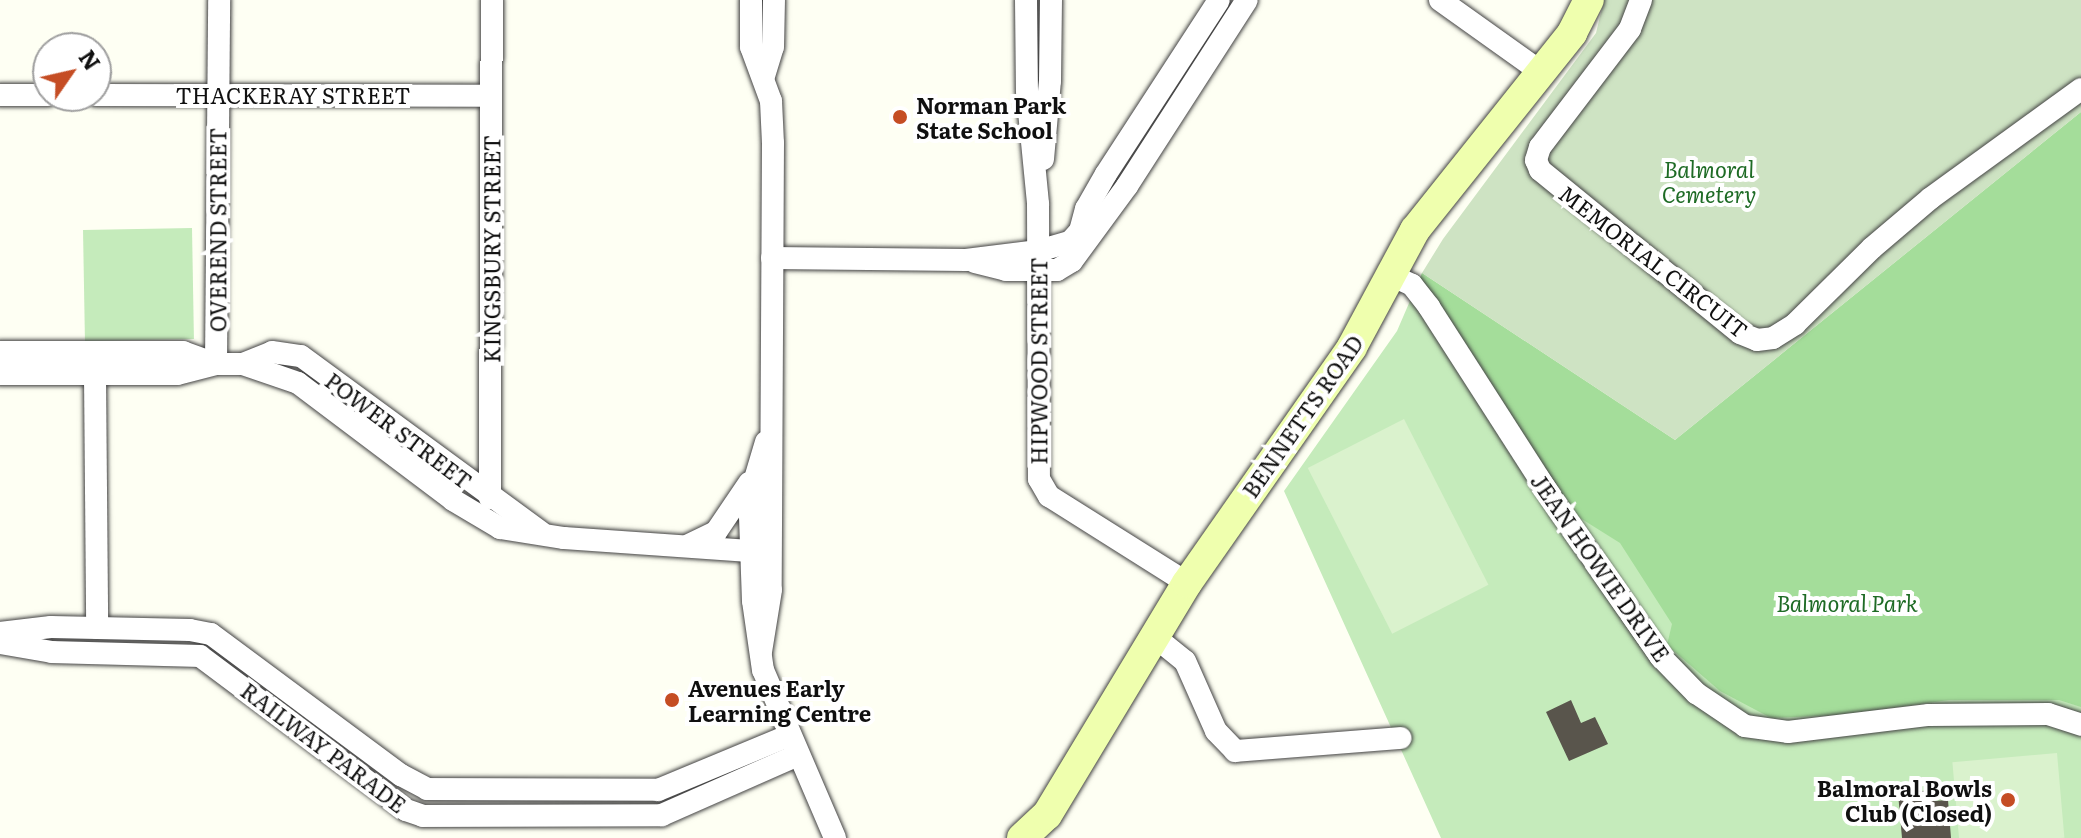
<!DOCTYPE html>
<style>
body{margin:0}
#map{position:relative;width:2081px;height:838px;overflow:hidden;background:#fefff3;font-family:Literata,serif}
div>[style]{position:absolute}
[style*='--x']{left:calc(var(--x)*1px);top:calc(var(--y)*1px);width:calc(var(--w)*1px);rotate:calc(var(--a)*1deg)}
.green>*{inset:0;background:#c5ebbb;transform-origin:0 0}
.forest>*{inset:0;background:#a4dd9a}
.cemetery>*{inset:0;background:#cee3c3}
.pitch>*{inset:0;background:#daf2cd;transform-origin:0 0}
.building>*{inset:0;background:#59554c}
.roads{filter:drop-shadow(0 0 2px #434343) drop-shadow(0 0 2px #434343)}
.street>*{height:22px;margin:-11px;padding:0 11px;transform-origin:11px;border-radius:11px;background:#fff}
.secondary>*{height:30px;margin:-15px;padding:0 15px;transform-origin:15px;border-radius:15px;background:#efffae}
.dots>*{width:22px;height:22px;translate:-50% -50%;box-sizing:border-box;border:4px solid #fff;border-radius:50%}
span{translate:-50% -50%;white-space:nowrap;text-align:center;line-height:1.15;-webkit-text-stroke:8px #fff;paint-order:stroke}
.street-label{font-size:22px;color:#101010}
.poi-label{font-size:22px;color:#101010;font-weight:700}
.left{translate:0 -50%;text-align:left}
.right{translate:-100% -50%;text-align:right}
.park-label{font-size:22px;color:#1e6b25;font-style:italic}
.north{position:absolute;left:32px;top:32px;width:80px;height:80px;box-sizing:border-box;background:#fff;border:2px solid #9f9f9f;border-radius:50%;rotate:56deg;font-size:22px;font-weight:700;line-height:32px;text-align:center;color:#101010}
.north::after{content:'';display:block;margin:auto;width:28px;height:36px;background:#c54d24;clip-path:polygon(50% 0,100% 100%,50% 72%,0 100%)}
</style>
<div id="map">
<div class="green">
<i style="clip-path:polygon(2081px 112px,2081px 838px,1441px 838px,1284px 491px,1397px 331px,1422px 273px,1675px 440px)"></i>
<i style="left:192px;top:228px;width:111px;height:109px;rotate:89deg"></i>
</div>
<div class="forest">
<i style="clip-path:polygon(2081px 112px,2081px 707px,2059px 700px,1949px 700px,1841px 715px,1771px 718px,1720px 691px,1667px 645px,1672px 624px,1620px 543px,1569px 511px,1413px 299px,1422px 273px,1675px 440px)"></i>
</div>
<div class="cemetery">
<i style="clip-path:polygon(1604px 0,2081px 0,2081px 112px,1675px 440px,1422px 273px,1443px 239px,1596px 33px)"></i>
</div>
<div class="pitch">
<i style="left:1404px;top:419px;width:186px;height:108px;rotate:63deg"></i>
<i style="left:2057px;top:753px;width:85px;height:105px;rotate:85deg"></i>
</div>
<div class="building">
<i style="clip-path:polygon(1571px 700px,1581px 723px,1595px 717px,1608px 744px,1569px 761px,1546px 712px)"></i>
<i style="clip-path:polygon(1933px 790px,1934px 801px,1948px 800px,1951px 838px,1902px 838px,1898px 793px)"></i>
</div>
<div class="roads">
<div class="street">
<i style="--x:751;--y:0;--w:47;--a:90"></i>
<i style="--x:751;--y:47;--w:58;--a:69.7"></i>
<i style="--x:771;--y:101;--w:42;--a:87.3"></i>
<i style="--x:773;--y:143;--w:447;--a:90.3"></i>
<i style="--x:771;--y:590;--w:63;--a:99.2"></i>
<i style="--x:1026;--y:0;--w:91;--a:89.4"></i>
<i style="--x:1027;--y:91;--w:114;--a:84.4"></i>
<i style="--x:1038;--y:204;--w:275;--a:89.8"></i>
<i style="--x:1039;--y:479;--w:20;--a:60"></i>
<i style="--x:1049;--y:496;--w:163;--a:32.2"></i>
<i style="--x:1440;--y:0;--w:124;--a:35.5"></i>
<i style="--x:1641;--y:0;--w:31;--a:111"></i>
<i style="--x:1630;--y:29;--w:148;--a:127.3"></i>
<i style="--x:1540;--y:147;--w:14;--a:107"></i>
<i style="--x:1536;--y:160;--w:11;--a:68"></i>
<i style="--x:1540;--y:170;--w:258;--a:39.2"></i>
<i style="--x:1740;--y:333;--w:18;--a:22"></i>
<i style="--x:1757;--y:340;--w:16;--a:-7"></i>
<i style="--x:1773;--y:338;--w:26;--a:-32"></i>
<i style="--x:1795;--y:324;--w:108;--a:-44.6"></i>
<i style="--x:1872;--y:248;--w:77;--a:-40.3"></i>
<i style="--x:1931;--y:198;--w:185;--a:-36"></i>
<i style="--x:764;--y:76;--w:30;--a:-73"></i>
<i style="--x:773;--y:47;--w:47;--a:-88.8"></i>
<i style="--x:0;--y:95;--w:48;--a:0"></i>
<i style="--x:96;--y:95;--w:395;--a:0.1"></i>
<i style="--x:1043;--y:159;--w:78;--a:-84.9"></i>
<i style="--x:1050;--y:81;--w:81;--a:-89.3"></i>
<i style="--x:772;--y:258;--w:194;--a:0.6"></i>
<i style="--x:966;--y:260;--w:73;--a:-7.1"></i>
<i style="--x:1038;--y:251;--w:33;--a:-16"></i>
<i style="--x:1070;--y:242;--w:15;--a:-48"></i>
<i style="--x:1080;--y:231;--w:23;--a:-75"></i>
<i style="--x:1086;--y:209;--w:40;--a:-60.3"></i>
<i style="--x:1106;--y:174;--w:207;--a:-57"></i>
<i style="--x:975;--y:262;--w:32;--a:14"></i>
<i style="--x:1006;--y:270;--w:51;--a:0"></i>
<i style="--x:1057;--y:270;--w:17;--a:-31"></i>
<i style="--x:1072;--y:261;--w:93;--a:-53.7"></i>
<i style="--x:1127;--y:186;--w:221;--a:-57.2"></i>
<i style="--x:1390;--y:275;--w:24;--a:24"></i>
<i style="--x:1412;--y:285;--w:28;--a:52"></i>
<i style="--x:1429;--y:307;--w:242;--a:57.3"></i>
<i style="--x:1560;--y:511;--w:176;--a:55.4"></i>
<i style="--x:1660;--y:656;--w:52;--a:45.8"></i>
<i style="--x:1696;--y:693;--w:59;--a:34"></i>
<i style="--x:1745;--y:726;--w:43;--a:7.9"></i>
<i style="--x:1788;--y:732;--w:142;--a:-6.9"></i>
<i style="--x:1929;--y:715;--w:119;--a:-0.5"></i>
<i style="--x:2048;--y:714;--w:35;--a:18"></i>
<i style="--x:0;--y:352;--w:183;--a:0"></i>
<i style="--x:183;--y:352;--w:35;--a:20"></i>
<i style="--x:216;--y:364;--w:364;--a:-89.5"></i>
<i style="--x:243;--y:364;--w:31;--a:-22"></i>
<i style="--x:272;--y:352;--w:29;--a:8"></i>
<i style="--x:301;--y:356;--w:298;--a:36.3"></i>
<i style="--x:0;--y:374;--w:177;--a:0"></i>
<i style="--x:177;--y:374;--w:40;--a:-14.4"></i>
<i style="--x:216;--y:364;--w:27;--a:0"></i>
<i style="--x:243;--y:364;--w:58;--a:19.1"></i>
<i style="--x:298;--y:383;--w:194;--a:37"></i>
<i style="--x:453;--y:500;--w:55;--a:30.8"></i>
<i style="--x:500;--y:528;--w:65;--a:8.9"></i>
<i style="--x:564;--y:538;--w:186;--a:4"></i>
<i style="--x:95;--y:375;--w:253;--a:89.5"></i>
<i style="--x:766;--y:442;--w:49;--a:106.6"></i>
<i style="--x:752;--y:489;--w:27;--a:94"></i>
<i style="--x:750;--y:516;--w:85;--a:88"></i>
<i style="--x:753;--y:601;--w:70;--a:81.8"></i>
<i style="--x:763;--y:670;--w:183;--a:66.8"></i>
<i style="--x:490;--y:498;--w:498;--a:-89.8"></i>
<i style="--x:689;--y:545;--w:30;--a:-26"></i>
<i style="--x:716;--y:532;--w:59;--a:-56"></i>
<i style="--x:0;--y:633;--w:51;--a:-6.7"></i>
<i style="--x:51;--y:627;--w:139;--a:1.2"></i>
<i style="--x:190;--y:630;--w:21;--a:11"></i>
<i style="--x:211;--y:634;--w:237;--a:36.6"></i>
<i style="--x:401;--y:775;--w:30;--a:28"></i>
<i style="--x:427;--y:789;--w:231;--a:0.2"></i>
<i style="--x:658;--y:790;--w:143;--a:-22.6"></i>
<i style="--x:1155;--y:637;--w:38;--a:39"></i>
<i style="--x:1185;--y:661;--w:77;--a:66.1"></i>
<i style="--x:1216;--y:731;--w:28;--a:46"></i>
<i style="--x:1235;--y:751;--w:166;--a:-4.5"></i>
<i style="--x:0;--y:643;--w:53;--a:9.8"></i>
<i style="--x:52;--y:652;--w:148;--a:1.5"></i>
<i style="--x:200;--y:656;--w:257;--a:36.8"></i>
<i style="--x:406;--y:810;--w:18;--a:19"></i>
<i style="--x:423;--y:816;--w:239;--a:-0.2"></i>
<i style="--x:662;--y:815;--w:149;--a:-23.8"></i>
</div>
<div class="secondary">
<i style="--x:1022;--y:838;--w:34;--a:-43"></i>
<i style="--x:1047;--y:815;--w:271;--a:-58.9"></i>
<i style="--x:1187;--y:583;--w:288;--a:-55"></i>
<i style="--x:1352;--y:347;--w:133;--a:-61.7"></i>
<i style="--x:1415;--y:230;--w:252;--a:-51.4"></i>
<i style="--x:1572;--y:33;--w:37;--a:-63"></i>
</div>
</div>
<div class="dots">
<i style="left:900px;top:117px;background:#c54d24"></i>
<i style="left:672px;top:700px;background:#c54d24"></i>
<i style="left:2008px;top:800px;background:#c54d24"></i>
</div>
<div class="street-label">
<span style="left:293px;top:95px">THACKERAY STREET</span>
<span style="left:217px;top:230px;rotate:-90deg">OVEREND STREET</span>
<span style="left:491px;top:249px;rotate:-90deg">KINGSBURY STREET</span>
<span style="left:1654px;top:261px;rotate:38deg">MEMORIAL CIRCUIT</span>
<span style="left:1038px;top:361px;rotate:-90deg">HIPWOOD STREET</span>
<span style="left:1302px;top:416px;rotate:-55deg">BENNETTS ROAD</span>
<span style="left:399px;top:430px;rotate:37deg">POWER STREET</span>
<span style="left:1601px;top:567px;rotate:55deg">JEAN HOWIE DRIVE</span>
<span style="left:324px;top:747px;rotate:37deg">RAILWAY PARADE</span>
</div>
<div class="poi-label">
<span class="left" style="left:916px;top:117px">Norman Park<br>State School</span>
<span class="left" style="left:688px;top:700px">Avenues Early<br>Learning Centre</span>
<span class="right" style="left:1992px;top:800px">Balmoral Bowls<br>Club (Closed)</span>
</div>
<div class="park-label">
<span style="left:1709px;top:181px">Balmoral<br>Cemetery</span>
<span style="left:1847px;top:603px">Balmoral Park</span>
</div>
<div class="north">N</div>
</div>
